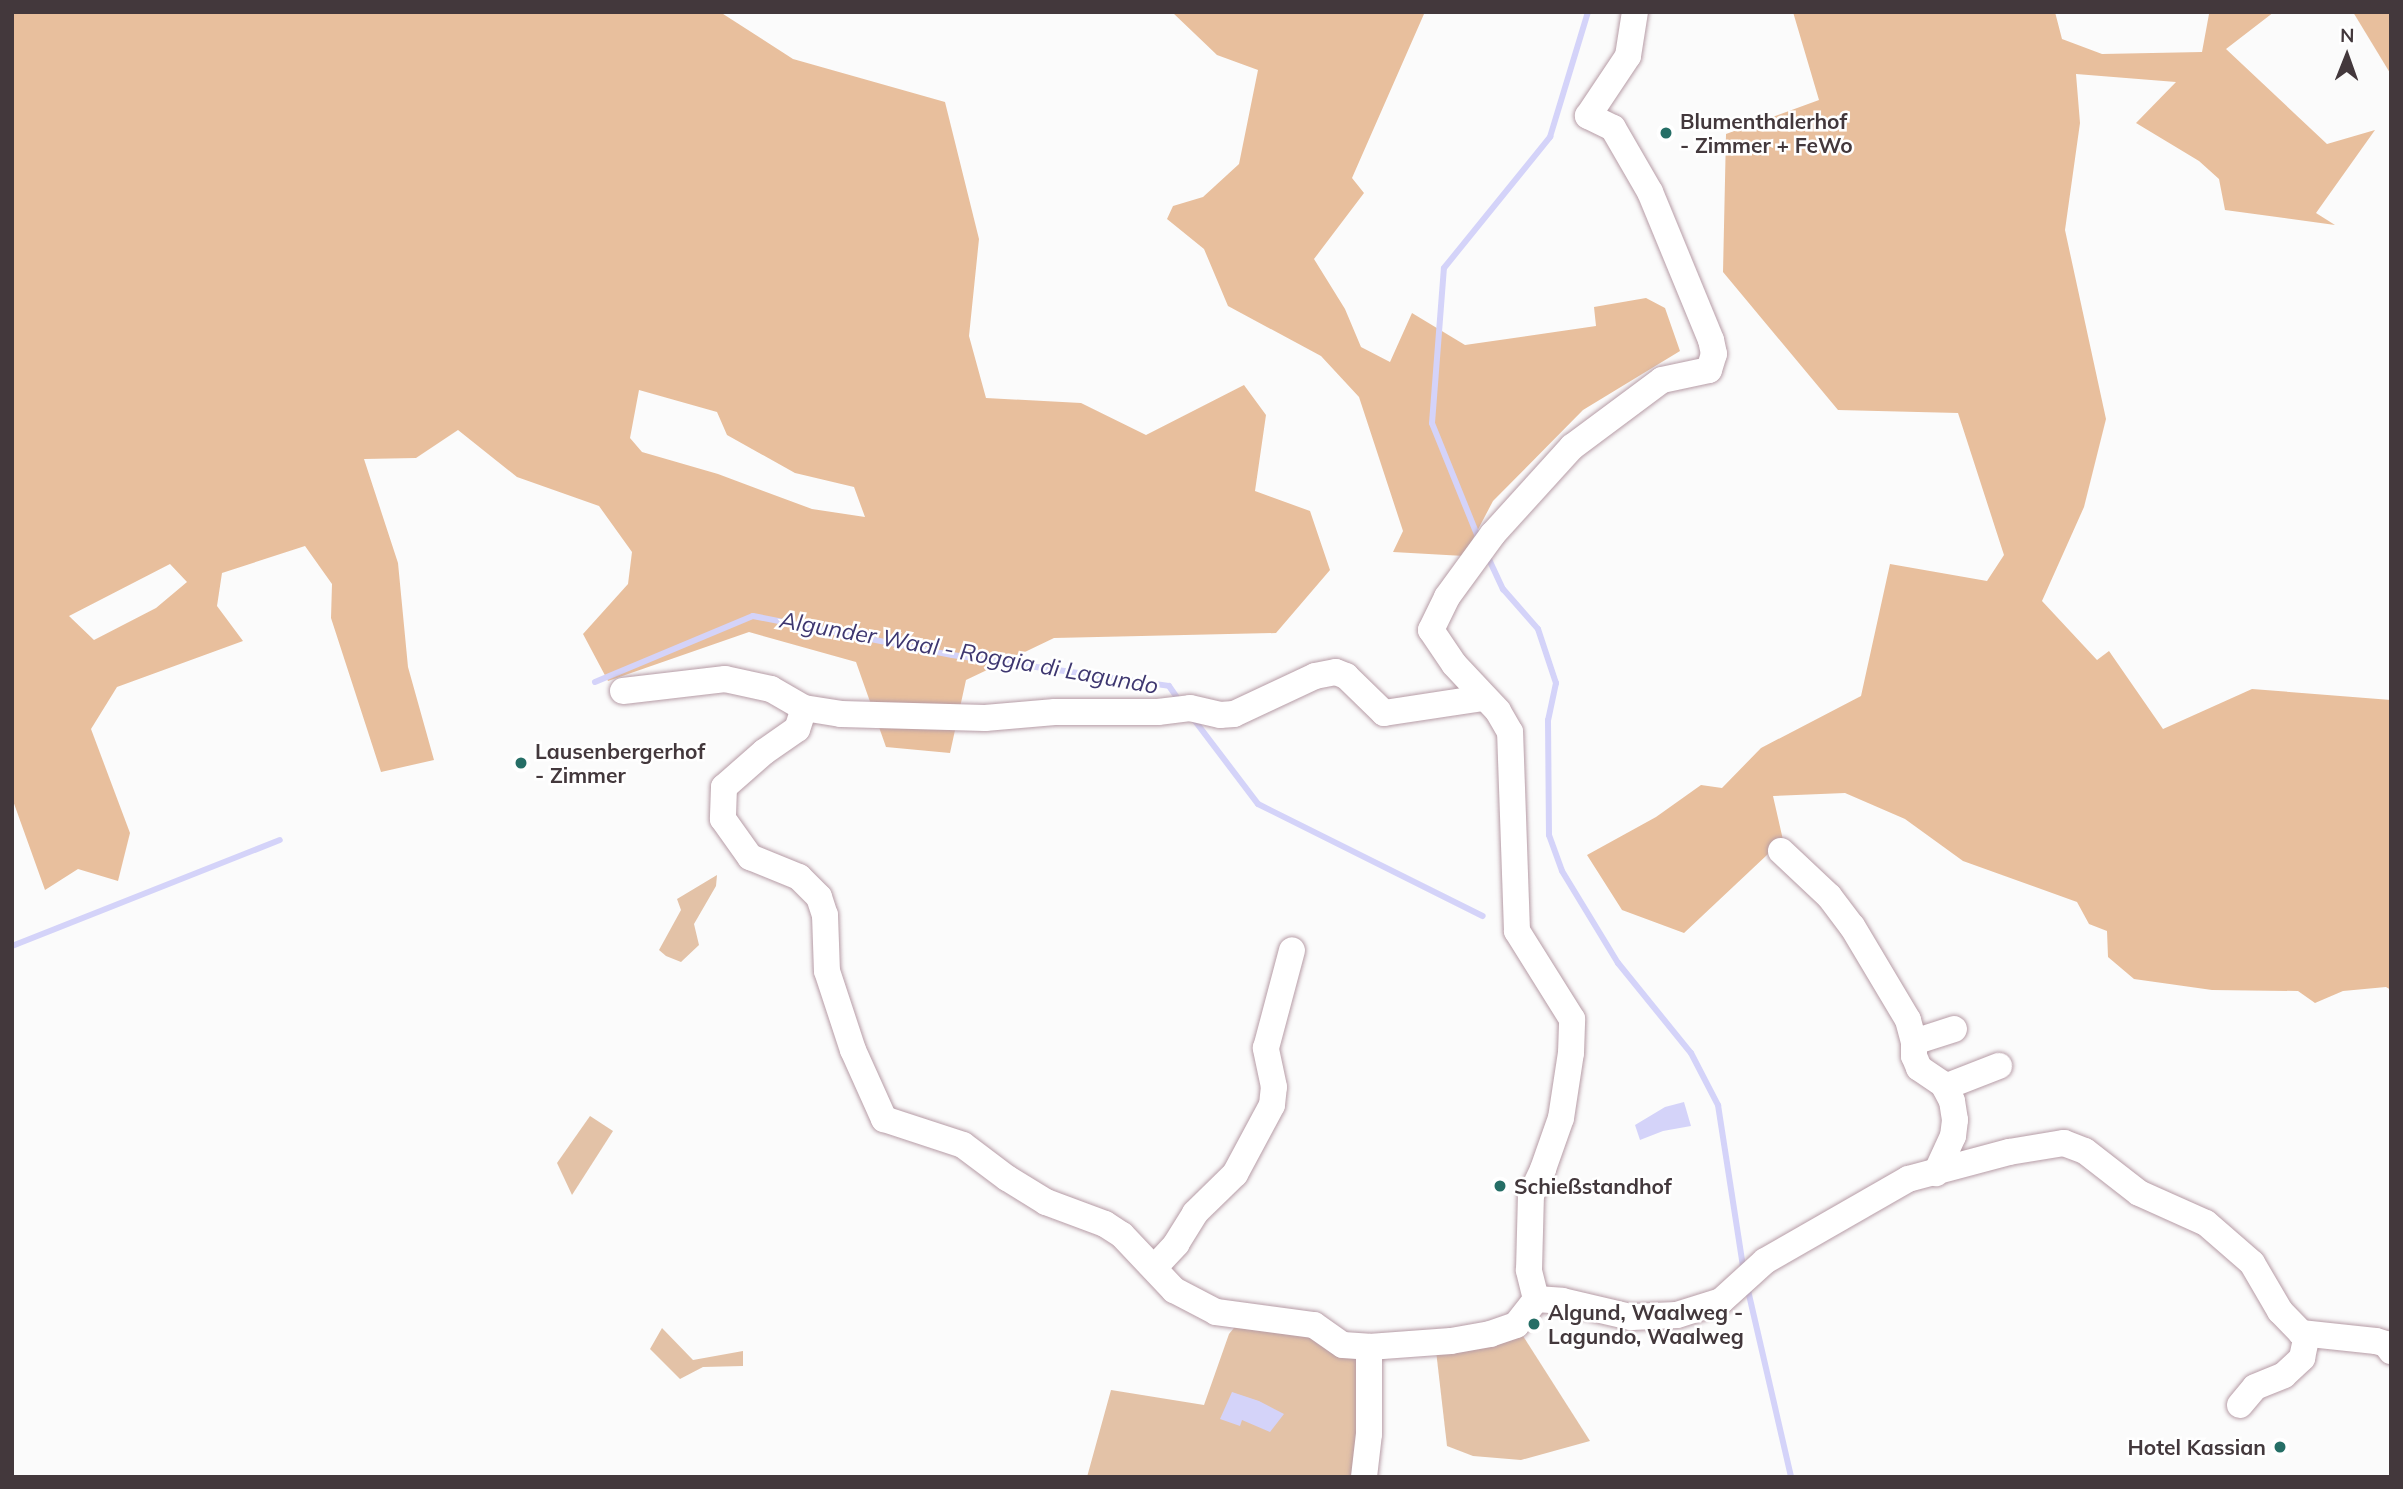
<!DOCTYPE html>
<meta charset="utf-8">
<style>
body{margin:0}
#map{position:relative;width:2403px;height:1489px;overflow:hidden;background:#fbfbfb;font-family:Mulish,sans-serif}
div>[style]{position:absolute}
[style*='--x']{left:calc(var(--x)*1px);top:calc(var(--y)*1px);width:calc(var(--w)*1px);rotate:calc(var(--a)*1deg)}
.green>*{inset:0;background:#e3c2a7}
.forest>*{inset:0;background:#e8bf9d}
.water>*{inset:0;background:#d4d3f9}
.stream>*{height:6px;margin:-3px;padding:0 3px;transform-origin:3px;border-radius:3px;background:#d4d3f9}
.roads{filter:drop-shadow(0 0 2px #b69ca6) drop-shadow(0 0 2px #b69ca6)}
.minor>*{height:26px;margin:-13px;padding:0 13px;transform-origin:13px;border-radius:13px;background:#fff}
.dots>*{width:19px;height:19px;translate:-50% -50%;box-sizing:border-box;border:4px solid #fff;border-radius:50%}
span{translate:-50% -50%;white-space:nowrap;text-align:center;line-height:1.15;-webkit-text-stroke:5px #fff;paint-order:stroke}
.poi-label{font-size:21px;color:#43383c;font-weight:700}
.left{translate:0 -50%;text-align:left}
.right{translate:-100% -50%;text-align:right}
.water-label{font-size:23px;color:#3e3770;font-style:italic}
.frame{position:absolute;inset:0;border:14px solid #43383c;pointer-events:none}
.north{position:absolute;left:2312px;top:21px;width:70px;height:70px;-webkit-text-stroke:5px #fff;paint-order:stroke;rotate:1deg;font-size:19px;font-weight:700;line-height:28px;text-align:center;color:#43383c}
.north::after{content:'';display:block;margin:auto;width:24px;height:32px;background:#43383c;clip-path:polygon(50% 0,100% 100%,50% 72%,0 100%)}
</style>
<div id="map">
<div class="green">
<i style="clip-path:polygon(717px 875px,716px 886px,694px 924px,699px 945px,681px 962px,666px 956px,659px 950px,681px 910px,677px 899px)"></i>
<i style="clip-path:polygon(590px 1116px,613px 1131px,572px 1195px,557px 1163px)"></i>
<i style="clip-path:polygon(1243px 1317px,1369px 1347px,1364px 1477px,1087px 1477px,1111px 1390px,1204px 1405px,1229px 1334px)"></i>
<i style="clip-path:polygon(1516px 1325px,1590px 1441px,1521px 1460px,1473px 1456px,1447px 1446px,1435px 1342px)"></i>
<i style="clip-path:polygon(662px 1328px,693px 1360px,743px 1351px,743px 1366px,703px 1367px,680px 1379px,650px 1349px)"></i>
</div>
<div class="forest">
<i style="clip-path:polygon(evenodd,12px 12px,720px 12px,793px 59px,945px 102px,979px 239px,969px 336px,986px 398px,1081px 403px,1146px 435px,1244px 385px,1266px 415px,1255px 491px,1310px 511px,1330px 570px,1276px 633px,1054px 638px,966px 680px,950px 753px,886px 747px,856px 662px,749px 632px,608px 681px,583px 634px,628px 584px,632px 552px,599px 506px,517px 477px,458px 430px,416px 458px,364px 459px,398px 563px,408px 667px,434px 760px,381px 772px,331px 618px,332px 584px,305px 546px,222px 573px,217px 606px,243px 641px,117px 687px,91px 729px,130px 833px,118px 881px,78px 869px,45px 890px,12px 798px,12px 12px,639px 390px,717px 412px,727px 435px,795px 473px,854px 487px,865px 517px,812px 509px,718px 474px,642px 452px,630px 438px,639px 390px,12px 12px,170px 564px,187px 582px,156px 608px,94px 640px,69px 616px,170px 564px)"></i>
<i style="clip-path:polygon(1172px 12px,1424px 14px,1352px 178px,1364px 193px,1314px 259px,1345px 309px,1361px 347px,1390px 362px,1412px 313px,1465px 345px,1596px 326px,1594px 307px,1646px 298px,1665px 308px,1680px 351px,1583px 410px,1493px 501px,1464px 556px,1393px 552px,1403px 531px,1359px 397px,1321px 356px,1228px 306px,1204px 249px,1167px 219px,1173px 206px,1203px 197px,1239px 164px,1258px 70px,1217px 55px)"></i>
<i style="clip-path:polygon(1793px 12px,2055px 12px,2062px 39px,2102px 54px,2202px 52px,2209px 14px,2206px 12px,2274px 12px,2226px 49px,2327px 144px,2375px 130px,2316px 213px,2335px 225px,2225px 210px,2219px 179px,2199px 161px,2136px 123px,2176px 82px,2076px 74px,2080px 123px,2065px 230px,2106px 419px,2084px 507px,2042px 601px,2097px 660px,2109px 651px,2163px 729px,2252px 689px,2391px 700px,2391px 990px,2386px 987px,2343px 991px,2315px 1003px,2298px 991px,2212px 990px,2134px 979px,2108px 957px,2107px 931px,2089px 924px,2077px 902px,1963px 861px,1905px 819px,1845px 793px,1773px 796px,1783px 840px,1684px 933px,1622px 910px,1587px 855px,1656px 817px,1701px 785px,1722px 788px,1761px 748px,1861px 696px,1890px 564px,1987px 581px,2004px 555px,1958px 413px,1838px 410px,1723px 272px,1726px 134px,1819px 100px)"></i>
<i style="clip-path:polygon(2353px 12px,2391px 12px,2390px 73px)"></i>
</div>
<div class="water">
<i style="clip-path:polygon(1684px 1102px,1691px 1126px,1663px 1131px,1640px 1140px,1635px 1125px,1665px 1107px)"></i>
<i style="clip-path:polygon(1232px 1392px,1259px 1401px,1284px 1414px,1270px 1432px,1242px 1420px,1240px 1426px,1220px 1419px)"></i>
</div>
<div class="stream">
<i style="--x:1480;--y:542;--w:128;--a:-112"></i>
<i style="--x:1432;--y:423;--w:155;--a:-85.6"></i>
<i style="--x:1444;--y:268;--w:169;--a:-51"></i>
<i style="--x:1550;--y:137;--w:131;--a:-73.1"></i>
<i style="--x:1487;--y:555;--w:38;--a:65"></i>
<i style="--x:1503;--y:589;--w:53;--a:48.8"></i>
<i style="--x:1538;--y:629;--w:57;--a:71.6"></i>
<i style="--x:1556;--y:683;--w:38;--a:102"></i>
<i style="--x:1548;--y:720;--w:115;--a:89.5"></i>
<i style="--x:1549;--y:835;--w:38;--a:70"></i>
<i style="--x:1562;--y:871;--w:108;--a:58.7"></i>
<i style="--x:1618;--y:963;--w:116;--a:51"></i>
<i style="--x:1691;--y:1053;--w:59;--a:62.6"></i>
<i style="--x:1718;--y:1105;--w:169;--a:81.2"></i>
<i style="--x:595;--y:682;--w:171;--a:-22.7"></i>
<i style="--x:753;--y:616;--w:203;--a:11.1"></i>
<i style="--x:952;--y:655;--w:219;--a:8.1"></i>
<i style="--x:1169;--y:686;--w:21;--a:55"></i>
<i style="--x:1192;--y:717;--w:109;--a:52.8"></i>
<i style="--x:1258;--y:804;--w:251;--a:26.5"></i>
<i style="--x:12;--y:946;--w:288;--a:-21.6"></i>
<i style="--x:1747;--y:1286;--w:196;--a:77"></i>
</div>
<div class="roads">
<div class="minor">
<i style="--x:623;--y:691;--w:103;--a:-6.7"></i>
<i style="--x:725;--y:679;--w:47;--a:12.3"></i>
<i style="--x:771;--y:689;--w:38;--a:30"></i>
<i style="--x:804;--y:708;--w:22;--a:108"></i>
<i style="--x:797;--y:729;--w:40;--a:145.1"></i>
<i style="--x:764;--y:752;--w:53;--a:138.8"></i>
<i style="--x:724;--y:787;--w:32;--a:92"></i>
<i style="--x:723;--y:819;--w:47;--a:54.6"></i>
<i style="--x:750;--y:857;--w:53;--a:22.2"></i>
<i style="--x:799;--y:877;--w:28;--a:45"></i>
<i style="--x:819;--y:897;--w:19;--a:72"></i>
<i style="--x:825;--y:915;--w:56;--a:88"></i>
<i style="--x:827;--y:971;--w:83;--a:71.8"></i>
<i style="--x:853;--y:1050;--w:76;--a:65.8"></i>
<i style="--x:884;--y:1119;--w:83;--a:18.2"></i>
<i style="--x:963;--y:1145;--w:55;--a:36.9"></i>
<i style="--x:1007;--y:1178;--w:46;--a:31.6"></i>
<i style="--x:1046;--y:1202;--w:63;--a:20.4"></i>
<i style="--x:1105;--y:1224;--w:20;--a:33"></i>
<i style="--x:1122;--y:1235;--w:76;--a:46.6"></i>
<i style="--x:1174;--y:1290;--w:47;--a:27.6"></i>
<i style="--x:1216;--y:1312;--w:99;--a:7.6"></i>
<i style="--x:1314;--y:1325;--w:35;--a:35"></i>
<i style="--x:1343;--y:1345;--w:26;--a:4"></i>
<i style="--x:1369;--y:1347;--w:82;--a:-4.2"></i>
<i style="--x:1451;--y:1341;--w:40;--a:-10"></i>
<i style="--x:1490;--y:1334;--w:28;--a:-19"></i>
<i style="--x:1516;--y:1325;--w:33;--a:-52"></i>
<i style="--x:804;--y:708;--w:37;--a:9"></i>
<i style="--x:841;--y:714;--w:144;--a:1.6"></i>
<i style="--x:985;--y:718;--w:70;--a:-4.9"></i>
<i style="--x:1055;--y:712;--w:103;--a:0"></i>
<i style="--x:1158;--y:712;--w:32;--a:-7"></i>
<i style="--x:1190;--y:708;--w:31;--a:13"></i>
<i style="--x:1220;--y:715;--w:14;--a:-4"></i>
<i style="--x:1234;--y:714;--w:89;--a:-25.1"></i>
<i style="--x:1315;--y:676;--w:21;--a:-11"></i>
<i style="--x:1336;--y:672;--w:11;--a:22"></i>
<i style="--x:1346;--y:676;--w:53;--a:44.2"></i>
<i style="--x:1384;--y:713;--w:99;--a:-8.7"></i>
<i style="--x:1781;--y:851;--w:66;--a:43.2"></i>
<i style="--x:1829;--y:896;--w:38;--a:53"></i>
<i style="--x:1852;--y:926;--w:109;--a:59.2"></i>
<i style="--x:1908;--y:1020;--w:23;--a:75"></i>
<i style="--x:1914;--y:1042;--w:14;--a:90"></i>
<i style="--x:1914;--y:1056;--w:13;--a:67"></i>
<i style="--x:1919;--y:1068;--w:29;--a:34"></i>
<i style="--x:1943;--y:1084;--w:19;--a:62"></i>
<i style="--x:1952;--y:1101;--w:19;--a:81"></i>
<i style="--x:1955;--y:1120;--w:16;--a:97"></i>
<i style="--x:1953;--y:1136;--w:41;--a:114.7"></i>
<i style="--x:1914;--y:1042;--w:42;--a:-18"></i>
<i style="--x:1945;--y:1087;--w:58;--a:-21.3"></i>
<i style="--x:1154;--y:1268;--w:33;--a:-47"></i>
<i style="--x:1176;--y:1244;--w:36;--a:-58"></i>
<i style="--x:1195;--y:1213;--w:56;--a:-44.3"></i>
<i style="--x:1235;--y:1174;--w:78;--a:-61.8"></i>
<i style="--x:1272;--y:1105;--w:18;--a:-84"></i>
<i style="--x:1274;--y:1087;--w:40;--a:-102"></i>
<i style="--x:1266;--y:1048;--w:101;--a:-75.1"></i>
<i style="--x:1536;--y:1299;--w:30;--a:-104"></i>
<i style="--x:1529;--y:1270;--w:75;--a:-88.5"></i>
<i style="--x:1531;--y:1195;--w:29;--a:-65"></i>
<i style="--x:1543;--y:1169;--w:54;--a:-70.6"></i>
<i style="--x:1561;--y:1118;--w:66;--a:-81.3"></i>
<i style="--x:1571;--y:1053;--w:34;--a:-88"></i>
<i style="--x:1572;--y:1019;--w:104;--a:-122"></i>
<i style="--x:1517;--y:931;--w:199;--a:-92"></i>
<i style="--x:1510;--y:732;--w:24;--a:-120"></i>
<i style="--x:1498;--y:711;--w:64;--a:-133.1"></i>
<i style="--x:1454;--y:664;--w:41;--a:-124.1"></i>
<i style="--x:1431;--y:630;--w:37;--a:-64"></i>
<i style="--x:1447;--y:597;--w:78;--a:-53.9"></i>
<i style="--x:1493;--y:534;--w:118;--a:-47.8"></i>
<i style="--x:1572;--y:447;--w:112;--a:-36.7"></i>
<i style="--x:1662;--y:380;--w:48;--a:-12"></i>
<i style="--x:1709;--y:370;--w:17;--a:-73"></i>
<i style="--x:1714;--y:354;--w:14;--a:-102"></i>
<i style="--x:1711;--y:340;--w:160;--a:-112.4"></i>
<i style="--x:1650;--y:192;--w:74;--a:-120"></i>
<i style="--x:1613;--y:128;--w:28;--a:-154"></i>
<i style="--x:1588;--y:116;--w:72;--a:-56.3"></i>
<i style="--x:1628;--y:56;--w:45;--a:-81"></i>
<i style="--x:1536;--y:1299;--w:26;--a:4"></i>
<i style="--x:1562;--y:1301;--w:71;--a:13.1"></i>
<i style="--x:1631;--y:1317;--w:46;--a:-2.5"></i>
<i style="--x:1677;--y:1315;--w:46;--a:-17.7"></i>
<i style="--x:1721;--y:1301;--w:59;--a:-42.3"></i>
<i style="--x:1765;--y:1261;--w:165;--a:-29.8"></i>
<i style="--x:1908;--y:1179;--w:105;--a:-15"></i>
<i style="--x:2009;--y:1152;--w:56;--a:-9.3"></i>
<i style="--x:2064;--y:1143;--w:22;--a:21"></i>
<i style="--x:2085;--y:1151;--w:68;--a:37.9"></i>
<i style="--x:2139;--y:1193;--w:73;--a:24.1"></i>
<i style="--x:2206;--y:1223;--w:61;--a:41"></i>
<i style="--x:2252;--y:1263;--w:56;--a:59.7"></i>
<i style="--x:2280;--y:1311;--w:30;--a:46"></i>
<i style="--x:2301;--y:1333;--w:75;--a:6.1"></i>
<i style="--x:2376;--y:1341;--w:10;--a:17"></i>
<i style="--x:2386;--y:1344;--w:9;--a:54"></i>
<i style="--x:2240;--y:1405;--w:23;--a:-50"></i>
<i style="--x:2255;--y:1387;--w:31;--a:-22"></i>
<i style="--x:2284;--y:1375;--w:25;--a:-43"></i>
<i style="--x:2302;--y:1358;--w:24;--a:-78"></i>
<i style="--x:1364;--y:1477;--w:43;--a:-83.4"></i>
<i style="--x:1369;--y:1434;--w:87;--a:-90"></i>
</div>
</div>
<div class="dots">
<i style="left:1666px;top:133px;background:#256e66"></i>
<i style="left:521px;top:763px;background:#256e66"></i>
<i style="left:1500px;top:1186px;background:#256e66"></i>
<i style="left:1534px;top:1324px;background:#256e66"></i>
<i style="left:2280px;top:1447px;background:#256e66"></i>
</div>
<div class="poi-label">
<span class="left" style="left:1680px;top:133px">Blumenthalerhof<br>- Zimmer + FeWo</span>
<span class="left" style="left:535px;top:763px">Lausenbergerhof<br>- Zimmer</span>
<span class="left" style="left:1514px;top:1186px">Schießstandhof</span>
<span class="left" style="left:1548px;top:1324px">Algund, Waalweg -<br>Lagundo, Waalweg</span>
<span class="right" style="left:2266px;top:1447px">Hotel Kassian</span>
</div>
<div class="water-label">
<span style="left:969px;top:653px;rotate:10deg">Algunder Waal - Roggia di Lagundo</span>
</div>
<div class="frame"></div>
<div class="north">N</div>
</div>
